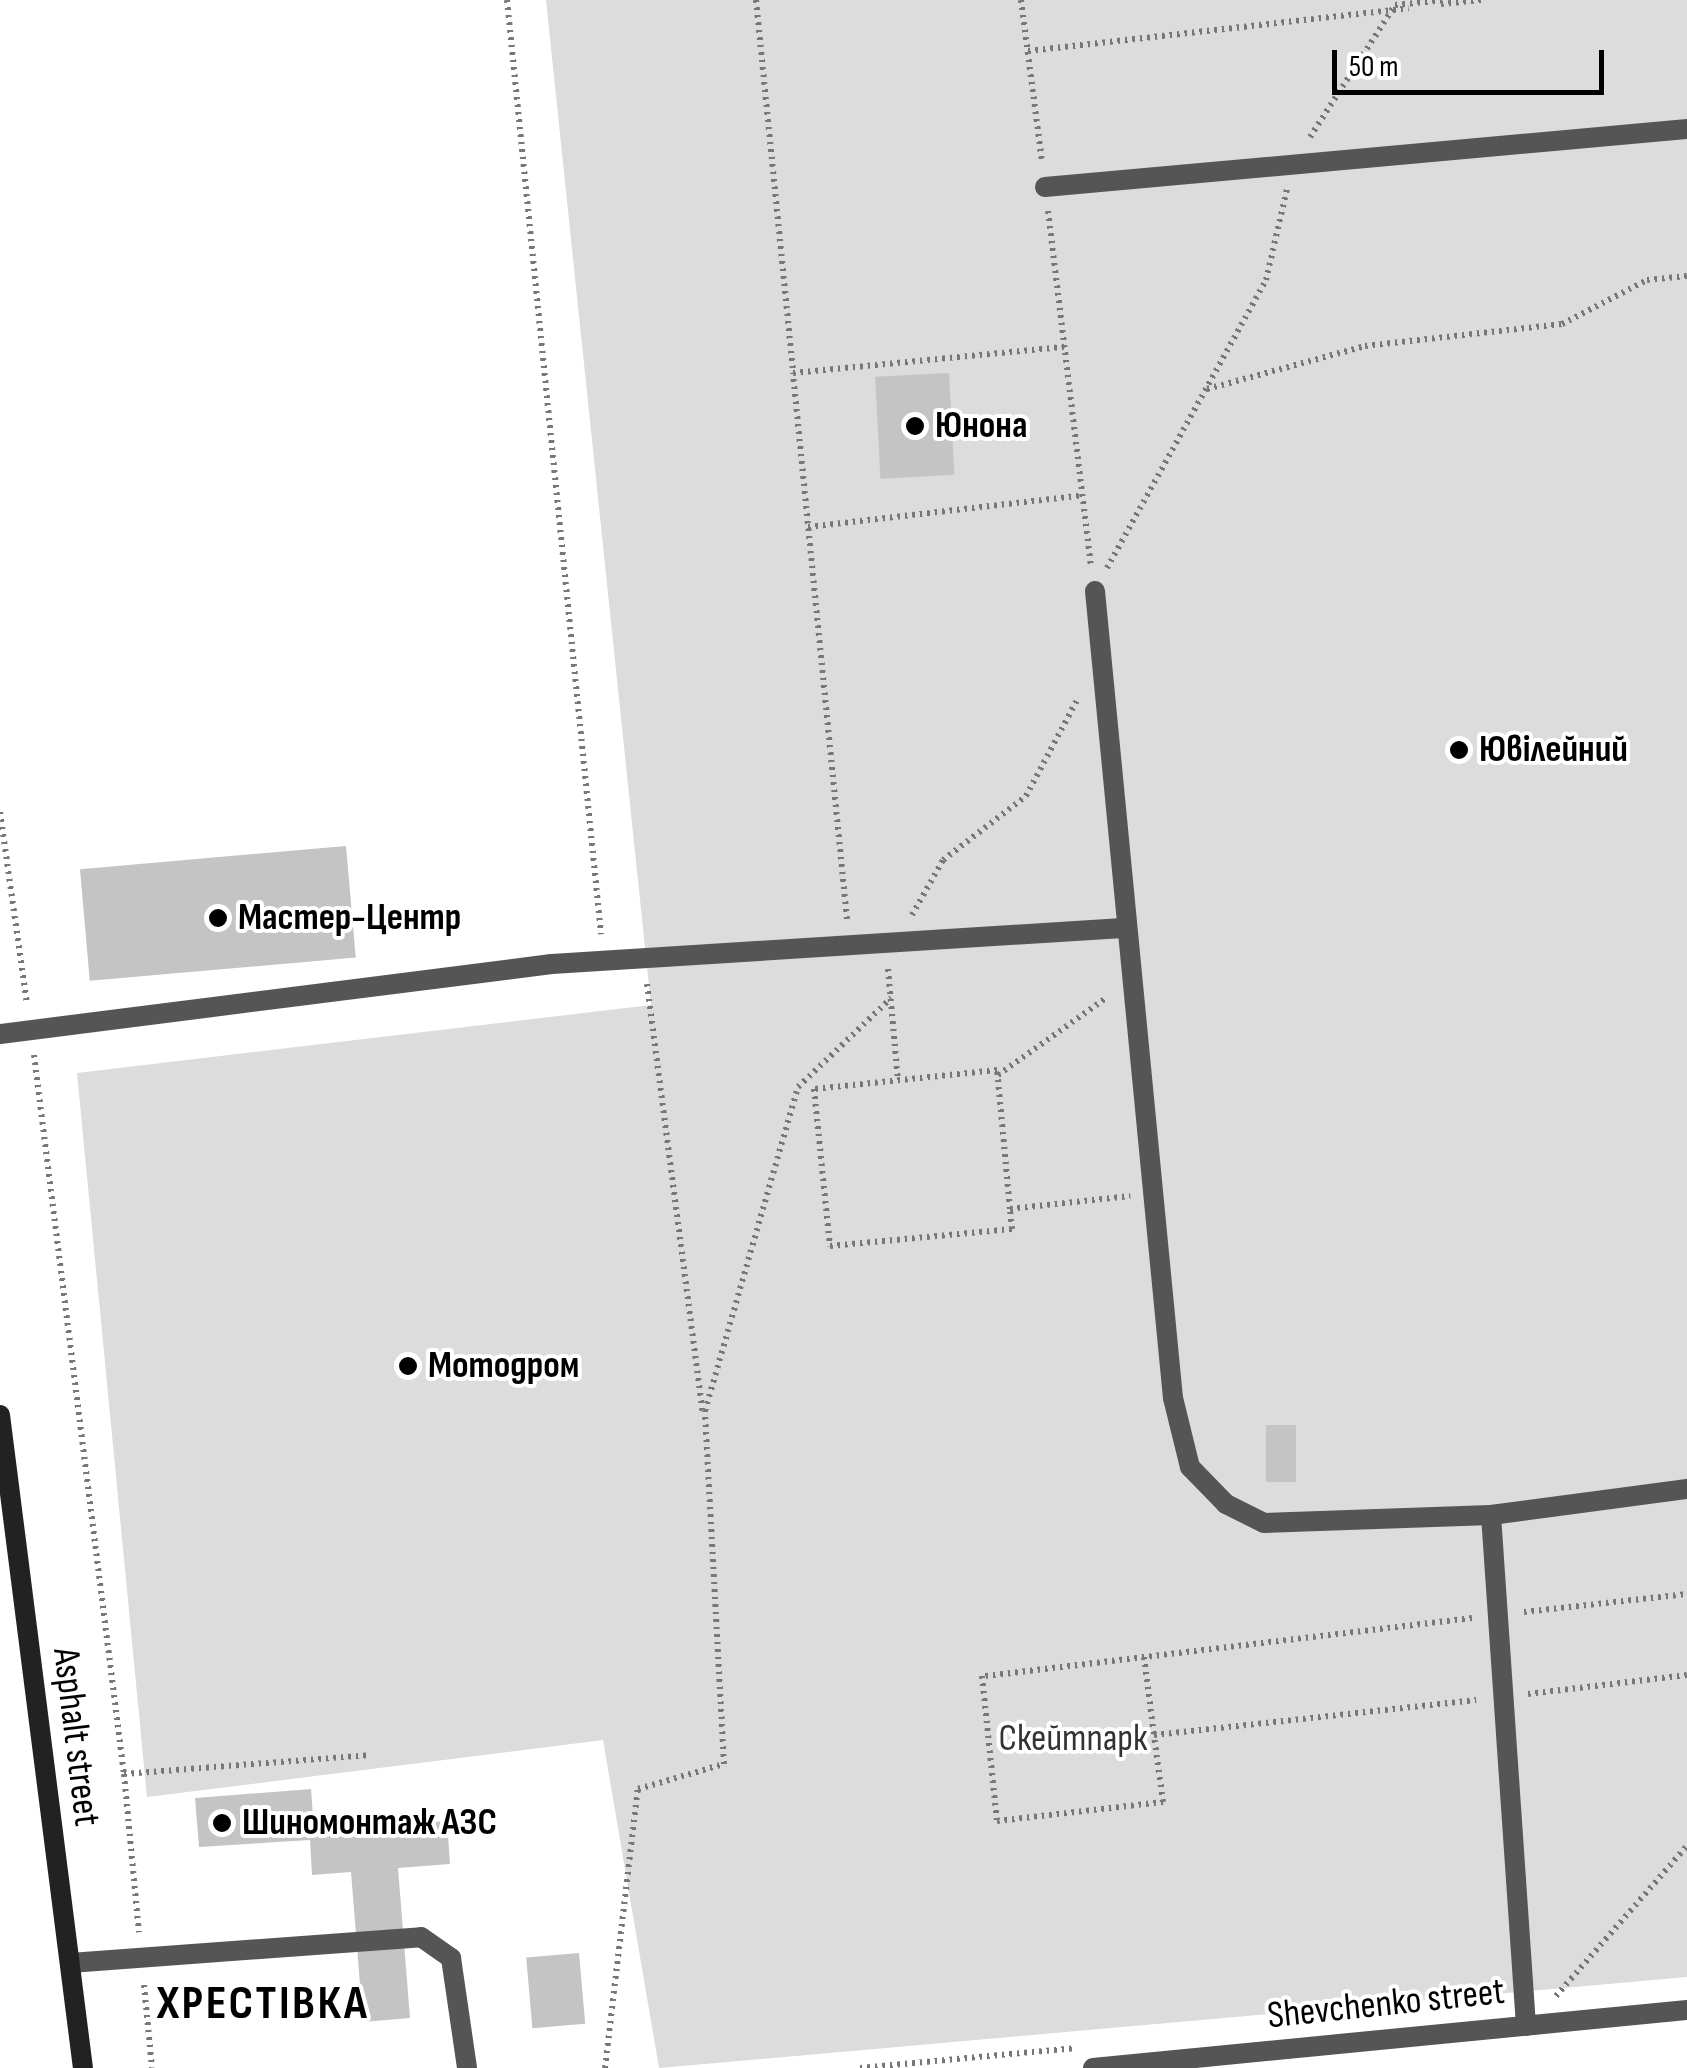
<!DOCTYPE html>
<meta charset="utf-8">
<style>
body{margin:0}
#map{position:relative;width:1687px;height:2068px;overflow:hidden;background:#fff;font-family:"Sofia Sans Condensed",sans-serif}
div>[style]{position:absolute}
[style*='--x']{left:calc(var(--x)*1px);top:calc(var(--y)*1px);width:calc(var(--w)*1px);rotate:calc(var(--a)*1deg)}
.green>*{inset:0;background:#dcdcdc}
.building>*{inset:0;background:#c4c4c4;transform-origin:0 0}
.path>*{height:6px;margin-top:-3px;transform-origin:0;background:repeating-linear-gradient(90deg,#777 0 2.5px,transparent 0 7.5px)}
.lane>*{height:20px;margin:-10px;padding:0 10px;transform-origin:10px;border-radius:10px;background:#555}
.street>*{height:20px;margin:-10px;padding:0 10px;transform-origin:10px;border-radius:10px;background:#555}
.secondary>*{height:20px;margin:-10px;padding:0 10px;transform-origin:10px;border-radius:10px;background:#222}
.dots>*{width:28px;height:28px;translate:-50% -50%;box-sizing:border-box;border:5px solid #fff;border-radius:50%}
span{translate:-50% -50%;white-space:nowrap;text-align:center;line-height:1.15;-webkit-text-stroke:8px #fff;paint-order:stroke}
.poi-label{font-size:38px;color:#000;font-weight:700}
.left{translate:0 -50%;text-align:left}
.street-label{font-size:38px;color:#000}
.park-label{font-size:38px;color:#333}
.district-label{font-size:48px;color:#000;font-weight:700;letter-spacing:2.5px}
.scale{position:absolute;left:1332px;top:50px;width:272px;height:45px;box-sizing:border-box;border:5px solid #000;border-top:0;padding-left:12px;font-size:30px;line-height:35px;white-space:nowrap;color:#000;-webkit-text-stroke:8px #fff;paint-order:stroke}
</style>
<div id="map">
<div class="green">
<i style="clip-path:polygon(546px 0,1687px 0,1687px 1977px,659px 2068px,603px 1740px,147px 1797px,77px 1073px,651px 1005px)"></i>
</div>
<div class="building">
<i style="left:949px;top:373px;width:102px;height:74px;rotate:87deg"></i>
<i style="left:346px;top:846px;width:112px;height:267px;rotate:85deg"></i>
<i style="left:1266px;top:1425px;width:30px;height:57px"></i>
<i style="clip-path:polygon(311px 1789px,314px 1831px,447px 1821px,450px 1864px,398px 1868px,410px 2018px,363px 2022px,351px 1872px,312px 1875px,310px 1840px,199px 1847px,195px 1798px)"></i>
<i style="left:579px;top:1953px;width:71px;height:53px;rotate:85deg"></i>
</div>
<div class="path">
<i style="--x:507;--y:0;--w:939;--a:84.25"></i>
<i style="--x:756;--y:0;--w:375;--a:84.3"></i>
<i style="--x:1021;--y:0;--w:163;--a:82.6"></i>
<i style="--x:1441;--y:4;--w:40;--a:-5.7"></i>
<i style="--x:1028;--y:51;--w:383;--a:-6.4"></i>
<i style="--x:1310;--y:137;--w:157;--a:-57.2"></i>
<i style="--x:1395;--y:5;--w:51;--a:-5.6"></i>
<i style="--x:1048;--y:211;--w:357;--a:83.1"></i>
<i style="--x:1207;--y:389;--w:164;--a:-15.2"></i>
<i style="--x:1365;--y:346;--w:198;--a:-6.4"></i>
<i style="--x:1562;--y:324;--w:96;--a:-27.4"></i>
<i style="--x:1647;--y:280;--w:40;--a:-5.7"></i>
<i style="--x:808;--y:527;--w:277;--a:-6.6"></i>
<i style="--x:1107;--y:568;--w:329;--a:-61.1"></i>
<i style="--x:1266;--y:280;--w:93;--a:-77"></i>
<i style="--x:0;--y:812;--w:193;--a:82"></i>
<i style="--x:912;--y:915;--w:63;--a:-60.6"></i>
<i style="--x:943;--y:860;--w:105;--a:-37.6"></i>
<i style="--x:1026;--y:796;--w:109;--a:-62"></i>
<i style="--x:847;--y:919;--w:549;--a:-95.65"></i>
<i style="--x:793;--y:373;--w:273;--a:-5.5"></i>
<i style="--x:888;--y:969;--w:111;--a:84.9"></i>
<i style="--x:647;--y:984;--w:433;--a:82.6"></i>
<i style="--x:34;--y:1055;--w:725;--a:82.87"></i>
<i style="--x:124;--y:1774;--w:246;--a:-4.4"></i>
<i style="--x:998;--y:1075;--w:133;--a:-35.5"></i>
<i style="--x:1010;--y:1209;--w:140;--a:-95.3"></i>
<i style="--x:997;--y:1070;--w:184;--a:174.1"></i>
<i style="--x:814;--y:1089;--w:158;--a:84.2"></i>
<i style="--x:830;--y:1246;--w:183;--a:-5.3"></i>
<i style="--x:1012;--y:1229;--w:20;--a:-96"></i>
<i style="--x:1010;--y:1209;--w:121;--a:-6.2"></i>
<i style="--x:1524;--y:1612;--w:164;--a:-6.3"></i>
<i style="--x:1472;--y:1618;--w:493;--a:173.2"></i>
<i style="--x:982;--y:1676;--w:146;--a:84.1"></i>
<i style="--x:997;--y:1821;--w:167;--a:-6.5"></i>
<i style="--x:1163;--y:1802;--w:68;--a:-97.7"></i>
<i style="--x:1154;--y:1735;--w:324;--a:-6.2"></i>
<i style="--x:1144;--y:1657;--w:79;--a:82.7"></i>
<i style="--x:1528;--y:1694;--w:160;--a:-6.8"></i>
<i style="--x:124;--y:1774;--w:159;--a:84.6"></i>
<i style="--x:144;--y:1985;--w:83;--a:84.5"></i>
<i style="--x:1556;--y:1996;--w:199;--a:-48.9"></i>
<i style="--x:605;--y:2068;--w:281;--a:-83.3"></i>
<i style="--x:638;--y:1789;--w:90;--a:-16.2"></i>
<i style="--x:724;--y:1764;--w:354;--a:-93.1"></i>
<i style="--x:705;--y:1411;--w:337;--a:-74"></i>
<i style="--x:798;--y:1087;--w:129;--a:-43.7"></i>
<i style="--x:860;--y:2068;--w:215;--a:-5.3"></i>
</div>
<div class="lane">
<i style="--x:1045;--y:187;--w:645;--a:-5.16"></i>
<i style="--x:1095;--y:591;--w:811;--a:84.48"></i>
<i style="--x:1173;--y:1398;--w:71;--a:76.2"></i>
<i style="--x:1190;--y:1467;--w:52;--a:45.8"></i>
<i style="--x:1226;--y:1504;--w:42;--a:26.6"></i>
<i style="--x:1264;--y:1523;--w:227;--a:-2"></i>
<i style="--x:1491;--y:1515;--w:198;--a:-7.6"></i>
<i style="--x:1491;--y:1515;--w:512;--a:86.08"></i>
<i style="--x:70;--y:1963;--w:352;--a:-4.2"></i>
<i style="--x:421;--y:1937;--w:37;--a:35"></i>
<i style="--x:451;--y:1958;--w:111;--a:81.7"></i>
</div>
<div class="street">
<i style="--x:0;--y:1034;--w:556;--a:-7.23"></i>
<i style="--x:552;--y:964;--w:572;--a:-3.61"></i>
<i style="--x:1093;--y:2068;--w:597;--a:-5.58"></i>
</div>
<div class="secondary">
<i style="--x:0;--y:1415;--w:658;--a:82.76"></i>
</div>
<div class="dots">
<i style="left:915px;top:426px;background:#000"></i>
<i style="left:1459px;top:750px;background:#000"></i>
<i style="left:218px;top:918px;background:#000"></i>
<i style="left:408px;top:1366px;background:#000"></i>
<i style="left:222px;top:1823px;background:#000"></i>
</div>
<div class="poi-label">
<span class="left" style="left:935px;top:426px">Юнона</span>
<span class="left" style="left:1479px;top:750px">Ювілейний</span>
<span class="left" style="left:238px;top:918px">Мастер-Центр</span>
<span class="left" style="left:428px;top:1366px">Мотодром</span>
<span class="left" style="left:242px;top:1823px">Шиномонтаж АЗС</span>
</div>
<div class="street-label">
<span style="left:76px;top:1737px;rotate:83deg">Asphalt street</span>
<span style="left:1386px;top:2004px;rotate:-6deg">Shevchenko street</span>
</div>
<div class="park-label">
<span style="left:1073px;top:1739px">Скейтпарк</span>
</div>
<div class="district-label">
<span style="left:263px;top:2004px">ХРЕСТІВКА</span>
</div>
<div class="scale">50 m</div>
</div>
